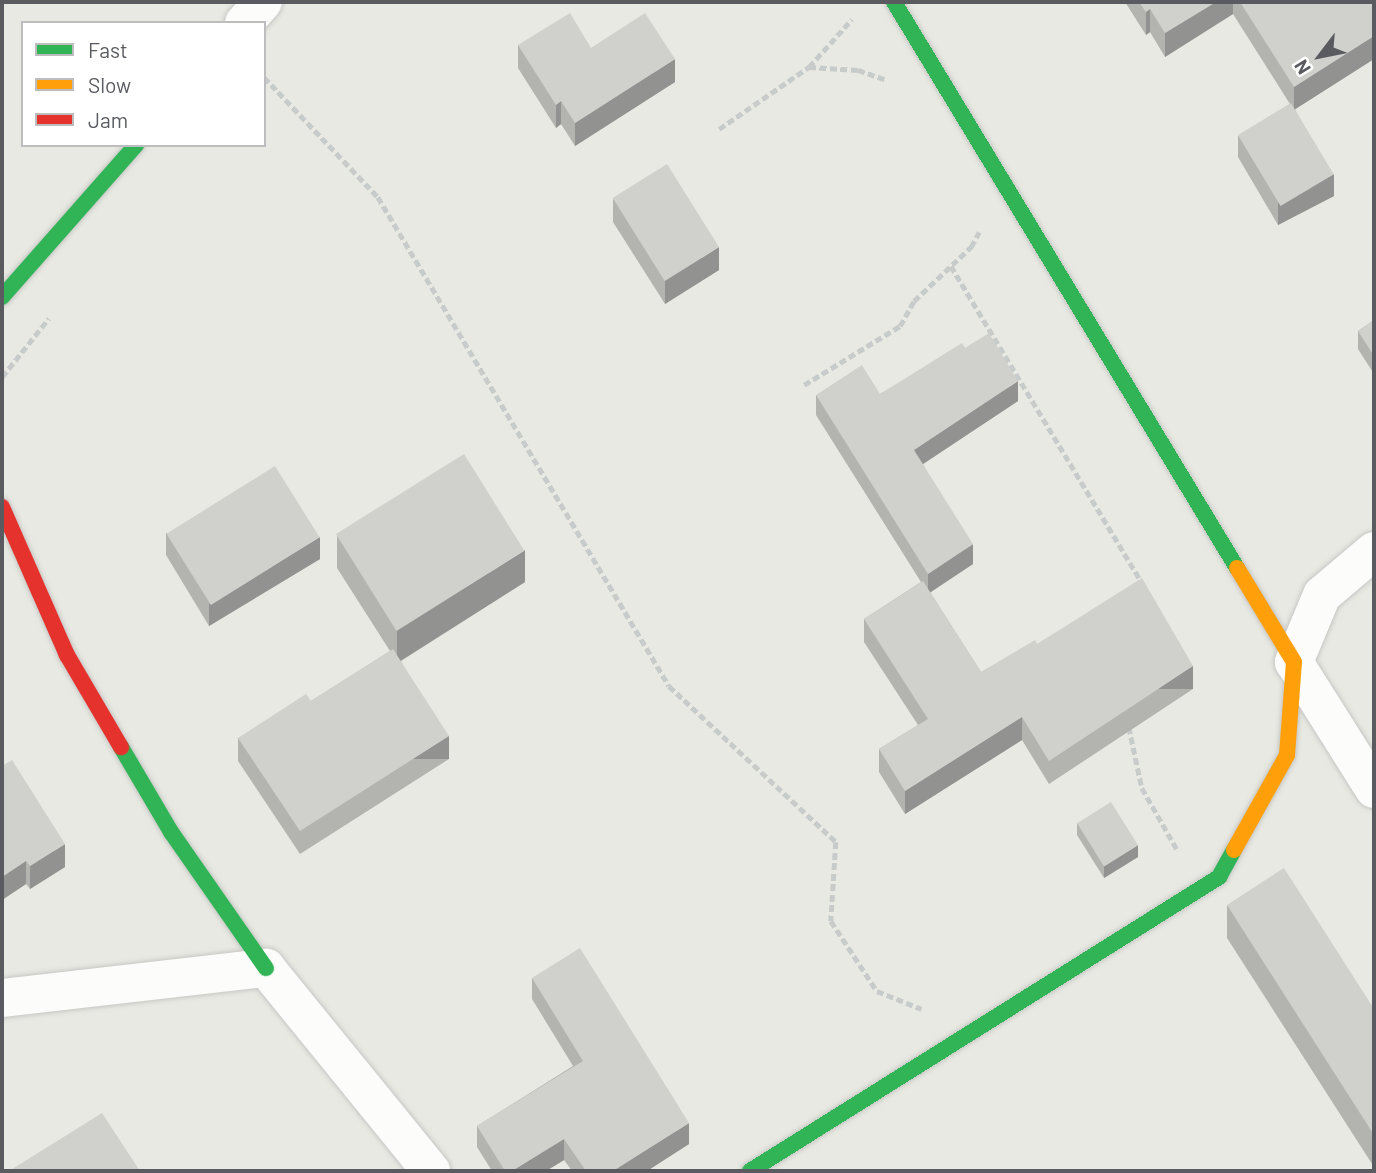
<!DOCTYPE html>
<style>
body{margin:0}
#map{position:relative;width:1376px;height:1173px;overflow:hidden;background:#e9e9e3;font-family:Barlow,sans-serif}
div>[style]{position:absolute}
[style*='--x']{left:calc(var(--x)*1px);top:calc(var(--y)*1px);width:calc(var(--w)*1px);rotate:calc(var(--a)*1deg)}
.path>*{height:4.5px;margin-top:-2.25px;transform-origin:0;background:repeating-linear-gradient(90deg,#c7cbc9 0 7px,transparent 0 10.5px)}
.roads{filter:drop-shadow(0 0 2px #c6c7c5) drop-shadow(0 0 2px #c6c7c5)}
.street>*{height:38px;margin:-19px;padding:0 19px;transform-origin:19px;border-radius:19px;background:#fcfcfb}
.fast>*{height:16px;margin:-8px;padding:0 8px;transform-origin:8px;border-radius:8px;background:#30b455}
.slow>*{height:16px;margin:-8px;padding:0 8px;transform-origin:8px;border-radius:8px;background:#ff9f0a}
.jam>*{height:16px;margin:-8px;padding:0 8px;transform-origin:8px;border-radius:8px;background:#e5322d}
.wall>*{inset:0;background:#b3b3b0}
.shaded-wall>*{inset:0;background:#929290;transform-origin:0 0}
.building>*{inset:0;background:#d0d0cd;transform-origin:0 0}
span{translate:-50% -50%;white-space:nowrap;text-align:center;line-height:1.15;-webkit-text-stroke:5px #fff;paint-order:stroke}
.frame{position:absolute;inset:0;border:4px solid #595b61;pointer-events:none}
.legend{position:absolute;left:21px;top:21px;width:245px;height:126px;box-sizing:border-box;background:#fff;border:2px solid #bdbdc0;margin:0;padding:9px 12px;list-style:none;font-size:21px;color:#595b61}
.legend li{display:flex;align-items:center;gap:14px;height:35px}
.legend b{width:35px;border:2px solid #bdbdc0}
.north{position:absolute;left:1285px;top:21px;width:70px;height:70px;-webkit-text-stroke:5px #fff;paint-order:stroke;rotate:238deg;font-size:19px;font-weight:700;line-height:28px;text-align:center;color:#595b61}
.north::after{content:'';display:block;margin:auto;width:24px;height:32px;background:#595b61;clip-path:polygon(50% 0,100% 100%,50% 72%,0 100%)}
</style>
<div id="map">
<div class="path">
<i style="--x:809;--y:67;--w:64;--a:-48.1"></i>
<i style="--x:264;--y:77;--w:166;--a:46.5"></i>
<i style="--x:378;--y:197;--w:569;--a:59.24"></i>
<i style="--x:669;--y:686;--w:229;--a:43"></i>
<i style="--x:836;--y:842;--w:79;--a:93.6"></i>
<i style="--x:831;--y:921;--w:84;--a:56.7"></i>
<i style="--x:877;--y:991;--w:48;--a:21.8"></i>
<i style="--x:719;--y:129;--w:109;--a:-34.6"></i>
<i style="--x:809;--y:67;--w:49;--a:3.5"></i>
<i style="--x:858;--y:70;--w:31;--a:19"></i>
<i style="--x:951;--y:266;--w:370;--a:58.9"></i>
<i style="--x:2;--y:377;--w:75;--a:-51.5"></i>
<i style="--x:804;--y:385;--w:113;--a:-31.6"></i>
<i style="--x:900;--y:326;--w:29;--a:-61"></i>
<i style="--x:914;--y:301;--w:79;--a:-43.5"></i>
<i style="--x:971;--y:247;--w:17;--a:-62"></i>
<i style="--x:1129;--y:727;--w:62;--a:78"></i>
<i style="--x:1142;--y:788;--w:73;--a:60.3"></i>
</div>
<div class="roads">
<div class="street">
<i style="--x:244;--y:23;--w:28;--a:-48"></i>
<i style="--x:1374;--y:551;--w:68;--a:139.8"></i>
<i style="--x:1322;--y:595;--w:73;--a:112.7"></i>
<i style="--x:1294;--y:662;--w:150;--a:57.8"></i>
<i style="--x:2;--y:998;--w:266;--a:-6.5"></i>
<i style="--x:266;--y:968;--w:262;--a:50.9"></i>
</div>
<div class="fast">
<i style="--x:894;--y:2;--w:662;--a:58.78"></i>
<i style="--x:2;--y:297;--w:203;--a:-48.6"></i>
<i style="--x:121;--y:747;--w:99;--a:59.5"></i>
<i style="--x:171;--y:832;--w:166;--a:55.1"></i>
<i style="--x:750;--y:1171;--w:554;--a:-32.08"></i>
<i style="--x:1219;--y:877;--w:31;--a:-61"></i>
</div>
<div class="slow">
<i style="--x:1234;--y:850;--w:109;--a:-60.8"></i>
<i style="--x:1287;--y:755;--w:93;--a:-85.7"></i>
<i style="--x:1294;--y:662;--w:110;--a:-121.2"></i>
</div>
<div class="jam">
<i style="--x:2;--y:507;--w:162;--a:66.3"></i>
<i style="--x:67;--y:655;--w:107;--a:59.6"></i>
</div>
</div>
<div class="wall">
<i style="clip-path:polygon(1125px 2px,1374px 2px,1374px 59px,1295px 109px,1334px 196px,1278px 225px,1238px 157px,1238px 136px,1290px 104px,1233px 14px,1165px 57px,1150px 32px,1146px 35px)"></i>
<i style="clip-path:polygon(518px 45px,591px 48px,675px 82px,575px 146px,561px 124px,556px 128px,518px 68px)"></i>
<i style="clip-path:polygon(613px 199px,719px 270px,665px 304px,613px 222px)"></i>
<i style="clip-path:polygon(1374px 218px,1374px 243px,1372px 238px,1372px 220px)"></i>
<i style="clip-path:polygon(1374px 320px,1374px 374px,1358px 349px,1358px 331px)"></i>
<i style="clip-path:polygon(965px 348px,1018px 401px,923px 464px,973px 564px,930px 592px,981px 672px,1037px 644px,1193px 689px,1049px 784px,1022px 740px,905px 814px,879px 772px,879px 749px,918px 725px,864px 642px,864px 619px,921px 582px,816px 415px,816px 395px,880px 394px)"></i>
<i style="clip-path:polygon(166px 533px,320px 559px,209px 626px,166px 555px)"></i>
<i style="clip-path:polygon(337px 536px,525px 582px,401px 661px,449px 759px,300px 854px,238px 761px,238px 738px,311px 701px,390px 651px,337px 568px)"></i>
<i style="clip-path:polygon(2px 766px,65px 867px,30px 889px,26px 884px,2px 900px)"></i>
<i style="clip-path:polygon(1077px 823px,1138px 857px,1104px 878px,1077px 835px)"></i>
<i style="clip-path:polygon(1227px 905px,1374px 1009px,1374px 1167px,1227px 938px)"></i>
<i style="clip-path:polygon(532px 978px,689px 1144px,647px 1171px,572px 1171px,564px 1160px,546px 1171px,492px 1171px,477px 1147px,477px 1126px,573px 1066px,532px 999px)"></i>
</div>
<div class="shaded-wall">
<i style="clip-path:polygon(1216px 2px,1233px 2px,1233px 14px,1165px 57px,1165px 33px)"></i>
<i style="clip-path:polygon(1150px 9px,1150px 32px,1146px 35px,1146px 12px)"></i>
<i style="clip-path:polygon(1374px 36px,1374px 59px,1294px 110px,1294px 87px)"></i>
<i style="clip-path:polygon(675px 59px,675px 82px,575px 146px,575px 123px)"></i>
<i style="clip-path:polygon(561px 101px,561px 124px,556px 128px,556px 105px)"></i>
<i style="clip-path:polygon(1334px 174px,1334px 196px,1278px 225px,1278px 203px)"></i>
<i style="clip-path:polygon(719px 247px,719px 270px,665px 304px,665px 281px)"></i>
<i style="clip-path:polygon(1018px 381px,1018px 401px,914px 470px,914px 450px)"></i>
<i style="clip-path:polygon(320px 537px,320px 559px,209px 626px,209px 604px)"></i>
<i style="clip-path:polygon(973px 544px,973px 564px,928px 594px,928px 574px)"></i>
<i style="clip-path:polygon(525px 550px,525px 582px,397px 663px,397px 631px)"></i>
<i style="left:1193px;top:666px;width:23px;height:173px;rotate:90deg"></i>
<i style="clip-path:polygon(1022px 717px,1022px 740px,905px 814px,905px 791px)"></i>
<i style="left:449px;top:736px;width:23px;height:177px;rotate:90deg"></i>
<i style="clip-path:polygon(65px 844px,65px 867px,30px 889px,30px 866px)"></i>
<i style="clip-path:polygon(1138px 845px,1138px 857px,1104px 878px,1104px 866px)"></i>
<i style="clip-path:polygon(26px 861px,26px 884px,2px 900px,2px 877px)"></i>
<i style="clip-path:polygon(689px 1123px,689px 1144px,647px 1171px,613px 1171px)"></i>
<i style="clip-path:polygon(564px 1139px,564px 1160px,546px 1171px,512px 1171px)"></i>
</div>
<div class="building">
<i style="clip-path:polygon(1139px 2px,1216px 2px,1165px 33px,1150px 9px,1146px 12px)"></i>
<i style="clip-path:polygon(1240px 2px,1374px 2px,1374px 36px,1294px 87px)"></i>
<i style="clip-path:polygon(570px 13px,591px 48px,645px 13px,675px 59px,575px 123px,561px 101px,556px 105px,518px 45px)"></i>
<i style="left:1291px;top:103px;width:83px;height:62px;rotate:59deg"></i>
<i style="left:667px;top:164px;width:98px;height:64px;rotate:58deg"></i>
<i style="clip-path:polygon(1374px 320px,1374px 356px,1358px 331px)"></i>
<i style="clip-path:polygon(989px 333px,1018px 381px,914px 450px,973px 544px,928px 574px,816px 395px,862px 365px,880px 394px,962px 343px,965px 348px)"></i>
<i style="left:464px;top:454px;width:114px;height:151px;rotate:58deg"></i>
<i style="left:275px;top:466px;width:84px;height:128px;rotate:58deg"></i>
<i style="clip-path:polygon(1142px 578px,1193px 666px,1049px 761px,1022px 717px,905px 791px,879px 749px,928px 719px,864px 619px,923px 581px,981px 672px,1035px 640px,1037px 644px)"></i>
<i style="clip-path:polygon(393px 649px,449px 736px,300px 831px,238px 738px,306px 694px,311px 701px)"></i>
<i style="clip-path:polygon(12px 760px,65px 844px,30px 866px,26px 861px,2px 877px,2px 766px)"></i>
<i style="left:1111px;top:802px;width:51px;height:40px;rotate:58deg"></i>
<i style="clip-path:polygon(1284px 868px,1374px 1009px,1374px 1135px,1227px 905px)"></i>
<i style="clip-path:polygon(580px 948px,689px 1123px,613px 1171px,586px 1171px,564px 1139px,512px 1171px,505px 1171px,477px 1126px,583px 1061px,532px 978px)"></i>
<i style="clip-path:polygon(102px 1113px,140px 1171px,9px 1171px)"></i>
</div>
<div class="frame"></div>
<ul class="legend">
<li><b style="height:9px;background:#30b455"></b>Fast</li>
<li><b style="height:9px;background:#ff9f0a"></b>Slow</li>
<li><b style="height:9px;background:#e5322d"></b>Jam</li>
</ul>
<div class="north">N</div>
</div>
